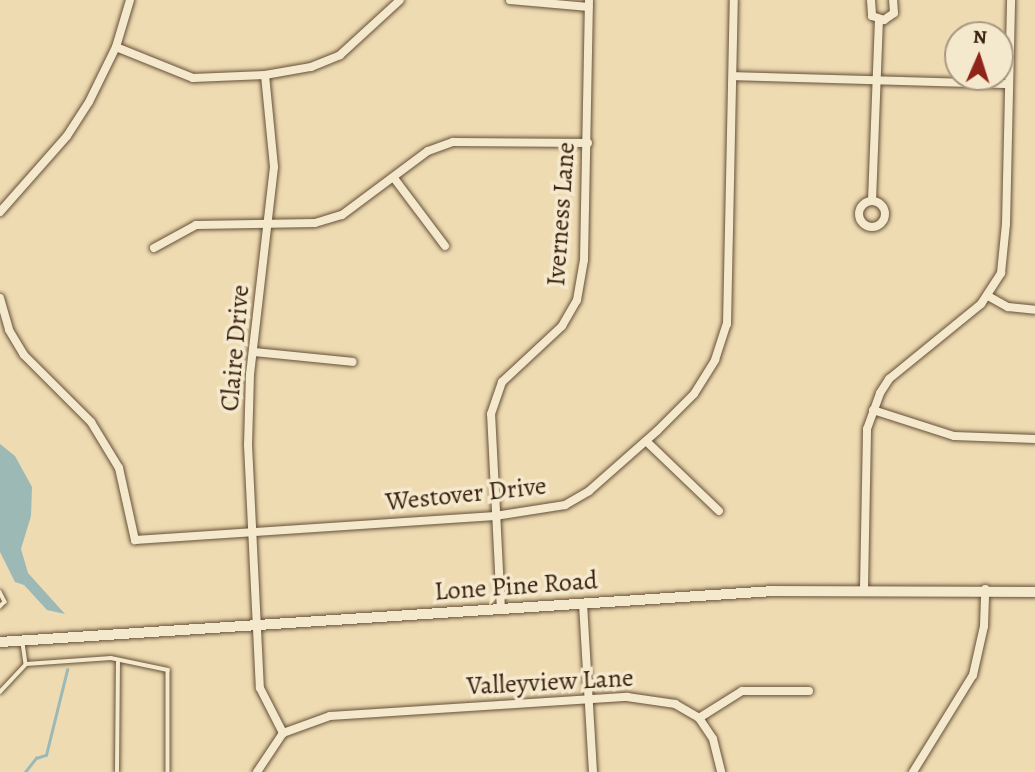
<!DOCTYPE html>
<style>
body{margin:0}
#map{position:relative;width:1035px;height:772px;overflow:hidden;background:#eedbb2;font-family:Alegreya,serif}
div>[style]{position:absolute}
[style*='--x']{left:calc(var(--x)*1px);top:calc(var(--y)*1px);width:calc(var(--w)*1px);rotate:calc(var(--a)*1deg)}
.water>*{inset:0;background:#9cb9b6}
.stream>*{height:2.5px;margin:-1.25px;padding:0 1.25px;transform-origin:1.25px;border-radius:1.25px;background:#9cb9b6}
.roads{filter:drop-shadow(0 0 2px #665038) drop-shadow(0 0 2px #665038)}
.lane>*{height:3.5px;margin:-1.75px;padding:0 1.75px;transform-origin:1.75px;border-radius:1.75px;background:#f4e8cd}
.street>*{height:8px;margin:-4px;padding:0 4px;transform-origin:4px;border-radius:4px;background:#f4e8cd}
.street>.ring{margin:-4px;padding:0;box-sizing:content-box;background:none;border:8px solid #f4e8cd;border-radius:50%}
.secondary>*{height:10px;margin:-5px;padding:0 5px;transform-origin:5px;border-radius:5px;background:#f4e8cd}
span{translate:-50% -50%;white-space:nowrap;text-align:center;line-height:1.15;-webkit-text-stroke:7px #f4e8cd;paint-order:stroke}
.street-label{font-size:26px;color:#39210f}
.north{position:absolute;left:944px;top:21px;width:70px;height:70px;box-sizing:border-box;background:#f4e8cd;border:2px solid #a99881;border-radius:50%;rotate:3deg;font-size:19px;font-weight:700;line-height:28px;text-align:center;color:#39210f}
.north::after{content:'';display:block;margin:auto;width:24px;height:32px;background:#8f2418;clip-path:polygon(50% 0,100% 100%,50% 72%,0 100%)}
</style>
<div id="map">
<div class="water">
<i style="clip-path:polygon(0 444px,15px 456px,32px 487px,31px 516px,21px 549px,28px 573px,65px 614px,47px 610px,24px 585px,15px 582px,0 552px)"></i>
</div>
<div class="stream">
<i style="--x:25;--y:772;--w:18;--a:-52"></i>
<i style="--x:36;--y:758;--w:10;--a:-17"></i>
<i style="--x:46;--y:755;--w:88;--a:-76.1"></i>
</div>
<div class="roads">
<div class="lane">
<i style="--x:0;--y:592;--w:11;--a:63"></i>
<i style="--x:5;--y:602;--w:7;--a:135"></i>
<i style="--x:23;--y:643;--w:21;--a:82"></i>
<i style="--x:26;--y:664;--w:85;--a:-4"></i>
<i style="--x:111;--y:658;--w:58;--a:11.9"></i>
<i style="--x:168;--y:670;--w:102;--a:90"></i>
<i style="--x:0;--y:692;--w:38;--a:-47"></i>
<i style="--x:117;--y:772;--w:109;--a:-89.5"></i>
</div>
<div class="street">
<i style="--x:510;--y:0;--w:79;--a:5.1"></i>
<i style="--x:871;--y:0;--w:16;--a:86"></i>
<i style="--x:872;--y:16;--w:13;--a:18"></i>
<i style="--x:884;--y:20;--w:12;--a:-35"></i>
<i style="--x:894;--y:13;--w:13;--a:-94"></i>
<i style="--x:116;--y:47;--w:83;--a:21.9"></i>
<i style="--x:193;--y:78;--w:72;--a:-2.4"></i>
<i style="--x:265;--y:75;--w:47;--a:-9.9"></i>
<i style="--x:311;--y:67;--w:31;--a:-22"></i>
<i style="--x:340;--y:55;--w:81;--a:-42.5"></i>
<i style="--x:265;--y:75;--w:92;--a:84.4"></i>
<i style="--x:274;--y:167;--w:208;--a:96.6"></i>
<i style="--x:250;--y:374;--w:71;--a:91.6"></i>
<i style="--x:248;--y:445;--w:243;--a:87.2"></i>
<i style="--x:260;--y:688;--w:51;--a:62.9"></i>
<i style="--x:733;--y:76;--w:276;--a:1.7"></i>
<i style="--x:394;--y:178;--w:85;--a:53.1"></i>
<i class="ring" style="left:859px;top:201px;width:18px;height:18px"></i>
<i style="--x:872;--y:201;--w:181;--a:-87.8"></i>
<i style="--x:0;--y:212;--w:101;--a:-48.6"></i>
<i style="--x:67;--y:136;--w:40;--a:-57.1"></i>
<i style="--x:89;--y:102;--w:61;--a:-63.9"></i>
<i style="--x:116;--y:47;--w:49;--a:-73.4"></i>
<i style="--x:154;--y:248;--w:48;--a:-28.7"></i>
<i style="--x:196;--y:225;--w:119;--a:-1"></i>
<i style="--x:315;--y:223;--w:28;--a:-17"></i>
<i style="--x:342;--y:215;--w:107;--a:-36.7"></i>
<i style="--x:428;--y:151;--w:27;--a:-20"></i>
<i style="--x:453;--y:142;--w:135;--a:0.4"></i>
<i style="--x:988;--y:296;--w:23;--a:29"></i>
<i style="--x:1008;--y:307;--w:27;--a:6"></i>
<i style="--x:0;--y:298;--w:33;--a:74"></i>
<i style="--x:9;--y:330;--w:29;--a:59"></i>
<i style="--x:24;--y:355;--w:95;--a:45"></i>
<i style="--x:91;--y:422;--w:54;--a:58.7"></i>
<i style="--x:119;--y:468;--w:74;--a:77.5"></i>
<i style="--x:135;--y:540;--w:361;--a:-3.8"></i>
<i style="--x:495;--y:516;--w:71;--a:-8.9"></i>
<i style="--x:565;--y:505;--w:28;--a:-30"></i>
<i style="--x:589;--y:491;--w:91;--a:-41.4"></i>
<i style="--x:657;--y:431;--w:52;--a:-45"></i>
<i style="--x:694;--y:394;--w:40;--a:-58"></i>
<i style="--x:715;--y:360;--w:38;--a:-72"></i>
<i style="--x:727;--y:324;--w:324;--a:-88.8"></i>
<i style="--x:253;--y:352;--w:100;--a:5.7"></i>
<i style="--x:873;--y:410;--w:85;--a:17.8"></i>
<i style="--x:954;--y:436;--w:81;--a:2.1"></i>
<i style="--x:646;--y:441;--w:101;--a:43.8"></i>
<i style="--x:864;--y:588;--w:159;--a:-88.9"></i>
<i style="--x:867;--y:429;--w:38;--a:-70"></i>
<i style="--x:880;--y:393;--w:17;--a:-57"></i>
<i style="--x:889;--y:379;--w:119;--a:-39.2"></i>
<i style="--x:981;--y:304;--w:37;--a:-57"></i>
<i style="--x:1001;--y:273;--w:49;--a:-84.2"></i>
<i style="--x:1006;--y:224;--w:224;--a:-88.7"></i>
<i style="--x:583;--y:604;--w:168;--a:86.6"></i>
<i style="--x:501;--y:610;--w:196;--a:-92.9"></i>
<i style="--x:491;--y:414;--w:34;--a:-71"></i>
<i style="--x:502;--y:382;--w:82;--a:-43"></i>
<i style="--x:562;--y:326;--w:30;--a:-60"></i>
<i style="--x:577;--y:300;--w:41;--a:-80.1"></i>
<i style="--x:584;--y:260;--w:260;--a:-88.9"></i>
<i style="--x:699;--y:718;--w:25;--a:56"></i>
<i style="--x:713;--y:739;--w:34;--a:76"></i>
<i style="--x:257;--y:772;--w:47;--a:-56.3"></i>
<i style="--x:283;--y:733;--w:50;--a:-19.9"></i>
<i style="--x:330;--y:716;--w:298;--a:-3.7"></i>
<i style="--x:627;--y:697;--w:49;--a:8.3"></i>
<i style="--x:675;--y:704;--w:28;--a:30"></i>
<i style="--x:699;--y:718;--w:51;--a:-32.1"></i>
<i style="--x:742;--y:691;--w:67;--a:0"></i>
<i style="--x:913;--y:772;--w:114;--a:-58.3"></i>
<i style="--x:973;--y:675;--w:50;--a:-77.3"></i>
<i style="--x:984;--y:626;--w:37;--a:-88"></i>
</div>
<div class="secondary">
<i style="--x:0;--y:642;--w:775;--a:-3.77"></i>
<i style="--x:773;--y:591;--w:262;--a:0.2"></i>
</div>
</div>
<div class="street-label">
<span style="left:561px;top:214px;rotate:-86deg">Iverness Lane</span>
<span style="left:235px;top:348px;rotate:-85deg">Claire Drive</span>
<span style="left:466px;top:494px;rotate:-6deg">Westover Drive</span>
<span style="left:516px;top:586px;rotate:-4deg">Lone Pine Road</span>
<span style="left:550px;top:682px;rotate:-3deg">Valleyview Lane</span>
</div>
<div class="north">N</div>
</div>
